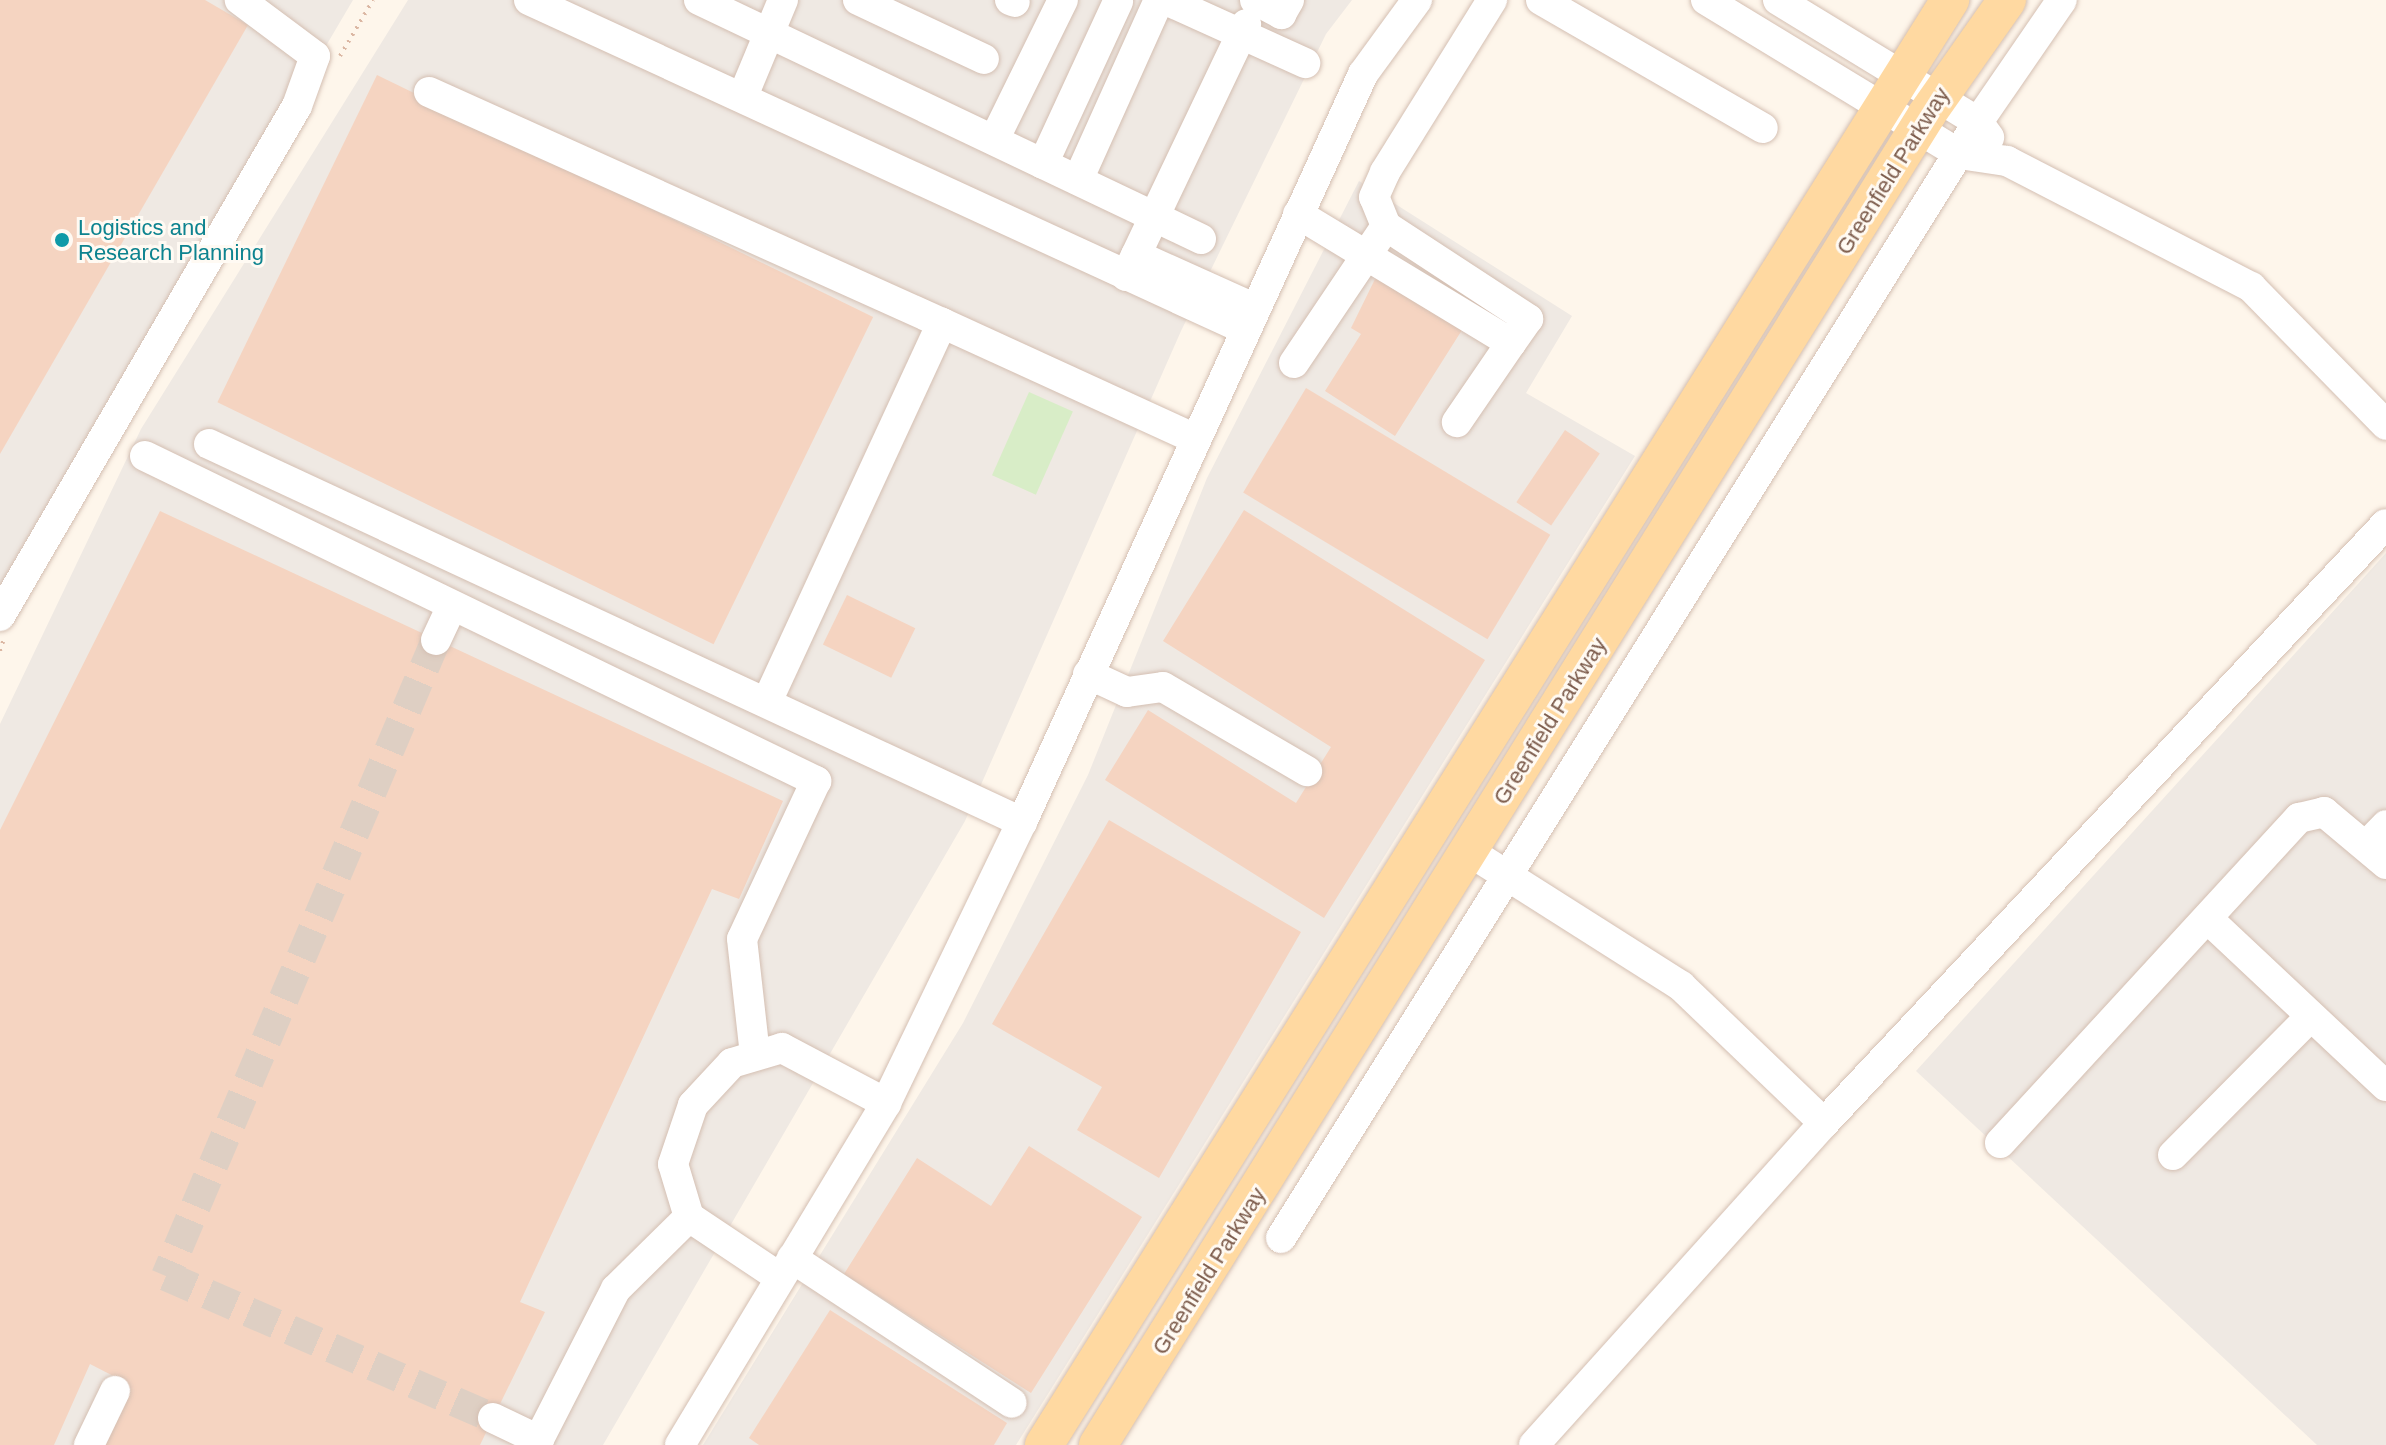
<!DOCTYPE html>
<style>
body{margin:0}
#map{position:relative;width:2386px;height:1445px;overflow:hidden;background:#fef6eb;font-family:Arial,sans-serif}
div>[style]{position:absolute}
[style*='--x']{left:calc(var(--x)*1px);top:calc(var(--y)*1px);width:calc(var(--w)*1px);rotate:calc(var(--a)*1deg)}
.industrial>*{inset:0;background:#efe9e3}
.green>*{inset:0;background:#d8edc7;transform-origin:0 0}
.building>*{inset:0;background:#f5d4c1;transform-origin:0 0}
.minor-tunnel>*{height:30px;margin-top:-15px;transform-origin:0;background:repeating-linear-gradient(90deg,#decfc3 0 30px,transparent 0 45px)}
.path>*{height:4px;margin-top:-2px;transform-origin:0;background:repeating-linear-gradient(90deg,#dbb7a3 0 2px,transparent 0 8px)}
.roads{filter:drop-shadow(0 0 2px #d4bfb2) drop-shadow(0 0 2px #d4bfb2)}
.minor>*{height:30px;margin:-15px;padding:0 15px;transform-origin:15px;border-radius:15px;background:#fff}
.major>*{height:38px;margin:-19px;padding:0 19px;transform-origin:19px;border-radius:19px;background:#ffd9a1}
.dots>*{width:22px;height:22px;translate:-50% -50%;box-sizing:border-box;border:4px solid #fffaf3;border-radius:50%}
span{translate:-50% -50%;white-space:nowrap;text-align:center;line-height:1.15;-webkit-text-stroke:6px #fffaf3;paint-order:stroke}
.street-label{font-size:22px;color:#7c5b4b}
.culture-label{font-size:22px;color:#0d838f}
.left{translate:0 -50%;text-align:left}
</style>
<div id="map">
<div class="industrial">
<i style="clip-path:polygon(0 0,353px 0,0 599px)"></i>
<i style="clip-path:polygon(408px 0,1352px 0,1326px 34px,1181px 331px,965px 821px,603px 1445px,0 1445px,0 724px,141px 429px)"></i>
<i style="clip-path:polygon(1359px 181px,1572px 316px,1526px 393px,1635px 456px,1016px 1445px,703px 1445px,963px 1023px,1088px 775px,1207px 478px)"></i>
<i style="clip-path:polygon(2386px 553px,2386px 1445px,2317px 1445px,1916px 1071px)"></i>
</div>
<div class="green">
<i style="left:1029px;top:392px;width:48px;height:91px;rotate:24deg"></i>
</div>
<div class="building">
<i style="clip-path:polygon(0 0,205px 0,248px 25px,0 454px)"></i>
<i style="left:377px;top:75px;width:552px;height:364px;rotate:26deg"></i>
<i style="clip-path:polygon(1377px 275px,1462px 330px,1395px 436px,1325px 391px,1361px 334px,1351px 328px)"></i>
<i style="left:1306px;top:388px;width:285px;height:122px;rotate:31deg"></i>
<i style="left:1565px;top:430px;width:42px;height:87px;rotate:34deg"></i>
<i style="clip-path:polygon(1244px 510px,1485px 660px,1324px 918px,1105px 780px,1148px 710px,1296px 803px,1331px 747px,1163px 641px)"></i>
<i style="clip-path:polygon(160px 511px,783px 801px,739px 899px,712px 889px,520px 1302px,545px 1312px,480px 1445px,98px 1445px,125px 1382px,90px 1364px,54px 1445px,0 1445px,0 830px)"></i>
<i style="left:847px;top:595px;width:76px;height:55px;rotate:26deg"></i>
<i style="clip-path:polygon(1109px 820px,1301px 932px,1159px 1178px,1077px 1130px,1102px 1087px,992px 1024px)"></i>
<i style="clip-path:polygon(1029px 1146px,1142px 1217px,1031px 1393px,844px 1274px,917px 1158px,991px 1206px)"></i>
<i style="clip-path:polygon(830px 1310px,1007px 1423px,994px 1445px,759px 1445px,749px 1438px)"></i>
</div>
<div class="minor-tunnel">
<i style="--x:436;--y:640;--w:691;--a:113"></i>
<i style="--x:166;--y:1276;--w:357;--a:23.5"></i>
</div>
<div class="path">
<i style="--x:340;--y:56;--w:65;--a:-59.5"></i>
<i style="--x:0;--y:651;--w:13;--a:-72"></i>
</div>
<div class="roads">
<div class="minor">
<i style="--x:529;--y:0;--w:787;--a:24.71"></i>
<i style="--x:699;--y:0;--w:556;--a:25.46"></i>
<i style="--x:858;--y:0;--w:139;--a:25.1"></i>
<i style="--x:1010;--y:0;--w:5;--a:22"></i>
<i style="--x:1166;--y:0;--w:153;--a:24.4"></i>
<i style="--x:1255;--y:0;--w:30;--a:28"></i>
<i style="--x:1281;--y:14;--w:16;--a:-60"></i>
<i style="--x:1541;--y:0;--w:256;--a:30"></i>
<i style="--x:1706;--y:0;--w:296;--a:31.3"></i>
<i style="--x:1959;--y:154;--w:49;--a:8.3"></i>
<i style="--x:2007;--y:161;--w:275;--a:27.3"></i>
<i style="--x:2251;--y:287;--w:193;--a:45.6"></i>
<i style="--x:1778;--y:0;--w:234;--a:31.4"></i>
<i style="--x:1978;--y:122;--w:19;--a:54"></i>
<i style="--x:429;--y:92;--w:563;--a:24.24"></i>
<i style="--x:942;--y:323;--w:417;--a:114.8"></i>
<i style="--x:743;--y:96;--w:104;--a:-67.4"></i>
<i style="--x:994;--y:140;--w:156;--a:-63.8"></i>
<i style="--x:1043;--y:164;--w:179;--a:-65.2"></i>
<i style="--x:1078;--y:180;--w:197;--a:-65.8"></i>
<i style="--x:1298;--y:214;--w:249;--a:31.2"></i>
<i style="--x:1511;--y:343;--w:96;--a:124.4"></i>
<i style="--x:1386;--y:226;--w:31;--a:-112"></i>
<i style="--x:1374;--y:197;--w:27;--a:-66"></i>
<i style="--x:1385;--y:172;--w:203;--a:-58.1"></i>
<i style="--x:1136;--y:255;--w:129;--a:24.2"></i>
<i style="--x:1126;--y:276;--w:279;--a:-64.5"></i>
<i style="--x:942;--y:323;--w:278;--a:24.6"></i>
<i style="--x:1294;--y:363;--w:165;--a:-56.1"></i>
<i style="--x:1386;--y:226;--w:170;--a:33.2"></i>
<i style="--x:1528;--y:319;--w:29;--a:125"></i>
<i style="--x:209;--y:444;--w:897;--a:24.94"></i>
<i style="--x:145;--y:456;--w:746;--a:25.84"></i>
<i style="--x:816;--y:781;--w:174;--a:115.1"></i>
<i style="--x:742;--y:939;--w:116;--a:83.6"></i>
<i style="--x:0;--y:616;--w:590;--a:-59.79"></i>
<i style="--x:297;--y:106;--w:53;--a:-70.2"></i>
<i style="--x:315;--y:56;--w:94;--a:-143.3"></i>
<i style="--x:436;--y:640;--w:38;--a:-65"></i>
<i style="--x:1088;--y:674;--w:43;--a:24.8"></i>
<i style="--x:1127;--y:692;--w:36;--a:-8"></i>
<i style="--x:1163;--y:687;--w:167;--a:30.3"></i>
<i style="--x:2366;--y:846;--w:29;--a:-46"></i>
<i style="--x:1470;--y:852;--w:250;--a:32.4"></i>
<i style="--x:1681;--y:986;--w:198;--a:43.8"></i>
<i style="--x:2208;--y:919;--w:244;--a:43.2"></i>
<i style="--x:2000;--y:1143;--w:442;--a:-47.4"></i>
<i style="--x:2299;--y:818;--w:26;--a:-13"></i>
<i style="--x:2324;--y:812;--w:81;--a:40"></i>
<i style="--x:2173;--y:1155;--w:194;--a:-45.2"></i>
<i style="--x:1281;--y:1238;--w:1316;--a:-58.01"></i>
<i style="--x:1978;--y:122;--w:148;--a:-55.5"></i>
<i style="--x:792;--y:1258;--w:263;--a:33.4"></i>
<i style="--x:779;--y:1277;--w:108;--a:-146.3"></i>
<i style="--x:689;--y:1217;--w:55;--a:-106.8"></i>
<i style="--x:673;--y:1164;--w:62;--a:-71.3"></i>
<i style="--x:693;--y:1105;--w:57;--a:-47.1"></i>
<i style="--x:732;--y:1063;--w:52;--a:-16.7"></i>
<i style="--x:782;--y:1048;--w:118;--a:27.9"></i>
<i style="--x:493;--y:1418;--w:51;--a:25.6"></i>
<i style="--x:89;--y:1445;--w:60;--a:-64.3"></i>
<i style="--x:536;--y:1445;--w:175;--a:-62.9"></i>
<i style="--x:616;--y:1289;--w:103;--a:-44.6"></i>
<i style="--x:680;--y:1445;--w:399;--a:-58.9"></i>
<i style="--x:886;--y:1103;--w:312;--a:-64.2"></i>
<i style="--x:1022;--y:822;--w:822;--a:-65.49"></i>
<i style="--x:1363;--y:74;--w:92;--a:-53.9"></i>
<i style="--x:1534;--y:1445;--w:433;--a:-48"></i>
<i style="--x:1824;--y:1123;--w:821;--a:-46.83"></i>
</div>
<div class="major">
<i style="--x:1044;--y:1445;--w:1706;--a:-57.91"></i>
<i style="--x:1098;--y:1445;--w:1568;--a:-58.08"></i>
<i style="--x:1927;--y:114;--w:139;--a:-54.9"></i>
</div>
</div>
<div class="dots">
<i style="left:62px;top:240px;background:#0f9aa8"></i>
</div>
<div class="street-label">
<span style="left:1893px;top:171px;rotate:-58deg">Greenfield Parkway</span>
<span style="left:1550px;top:721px;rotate:-58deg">Greenfield Parkway</span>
<span style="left:1209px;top:1271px;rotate:-58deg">Greenfield Parkway</span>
</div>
<div class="culture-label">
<span class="left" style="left:78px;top:240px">Logistics and<br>Research Planning</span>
</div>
</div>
